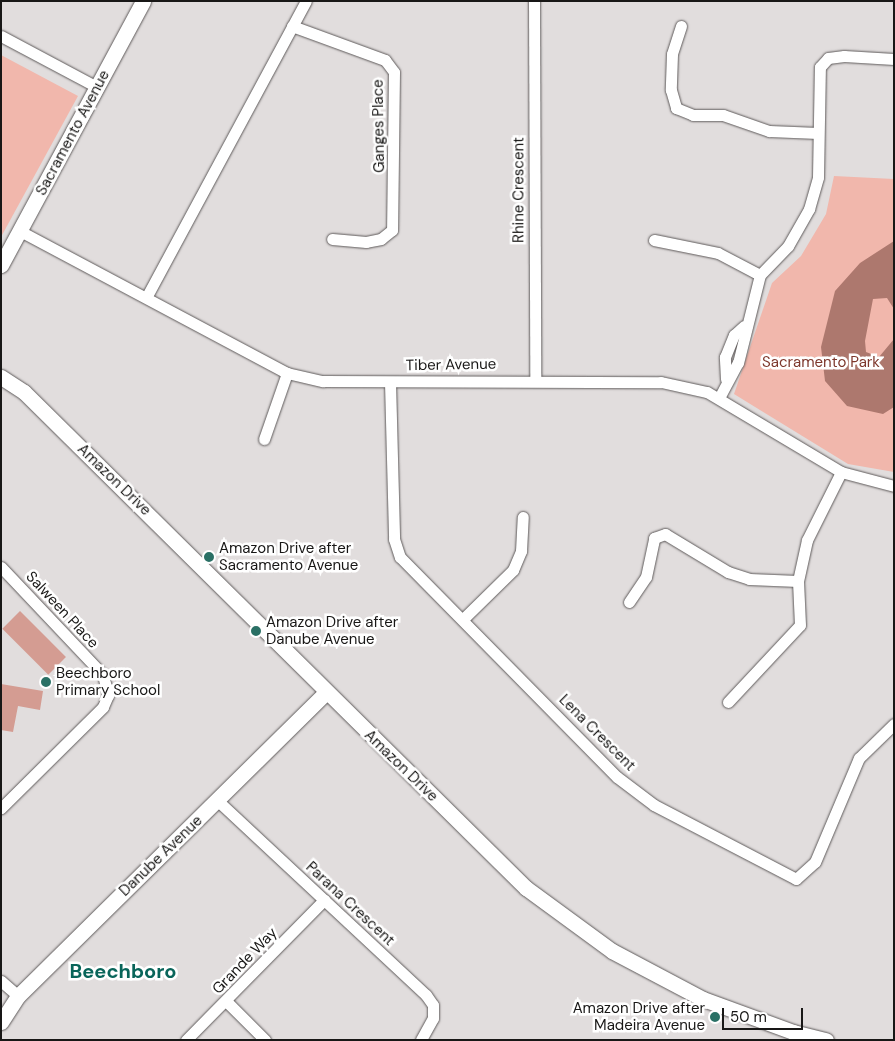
<!DOCTYPE html>
<style>
body{margin:0}
#map{position:relative;width:895px;height:1041px;overflow:hidden;background:#e1dddd;font-family:"DM Sans",sans-serif}
div>[style]{position:absolute}
[style*='--x']{left:calc(var(--x)*1px);top:calc(var(--y)*1px);width:calc(var(--w)*1px);rotate:calc(var(--a)*1deg)}
.green>*{inset:0;background:#f1b7ac}
.water>*{inset:0;background:#ad786e}
.building>*{inset:0;background:#d49c92;transform-origin:0 0}
.roads{filter:drop-shadow(0 0 1px #5e5a5a) drop-shadow(0 0 1px #5e5a5a)}
.minor>*{height:11px;margin:-5.5px;padding:0 5.5px;transform-origin:5.5px;border-radius:5.5px;background:#fff}
.tertiary>*{height:15px;margin:-7.5px;padding:0 7.5px;transform-origin:7.5px;border-radius:7.5px;background:#fff}
.dots>*{width:14px;height:14px;translate:-50% -50%;box-sizing:border-box;border:2px solid #fff;border-radius:50%}
span{translate:-50% -50%;white-space:nowrap;text-align:center;line-height:1.15;-webkit-text-stroke:5px #fff;paint-order:stroke}
.street-label{font-size:15px;color:#181716}
.park-label{font-size:15px;color:#7d372c}
.poi-label{font-size:15px;color:#181716}
.left{translate:0 -50%;text-align:left}
.right{translate:-100% -50%;text-align:right}
.district-label{font-size:20px;color:#09655a;font-weight:700}
.frame{position:absolute;inset:0;border:2px solid #181716;pointer-events:none}
.scale{position:absolute;left:722px;top:1008px;width:81px;height:22px;box-sizing:border-box;border:2px solid #181716;border-top:0;padding-left:6px;font-size:15px;line-height:18px;white-space:nowrap;color:#181716;-webkit-text-stroke:4px #fff;paint-order:stroke}
</style>
<div id="map">
<div class="green">
<i style="clip-path:polygon(1px 55px,78px 96px,1px 237px)"></i>
<i style="clip-path:polygon(834px 176px,894px 179px,894px 472px,848px 464px,734px 394px,772px 283px,801px 256px,826px 214px)"></i>
</div>
<div class="water">
<i style="clip-path:polygon(894px 241px,894px 309px,887px 298px,873px 299px,865px 341px,866px 352px,879px 357px,894px 339px,894px 407px,883px 414px,847px 406px,825px 381px,821px 347px,835px 291px,860px 263px)"></i>
</div>
<div class="building">
<i style="left:20px;top:611px;width:65px;height:25px;rotate:45deg"></i>
<i style="clip-path:polygon(1px 684px,43px 691px,40px 710px,18px 706px,13px 732px,1px 730px)"></i>
</div>
<div class="roads">
<div class="minor">
<i style="--x:534;--y:1;--w:377;--a:89.8"></i>
<i style="--x:292;--y:26;--w:99;--a:20.1"></i>
<i style="--x:385;--y:60;--w:15;--a:53"></i>
<i style="--x:394;--y:72;--w:158;--a:90.7"></i>
<i style="--x:392;--y:230;--w:14;--a:141"></i>
<i style="--x:381;--y:239;--w:15;--a:169"></i>
<i style="--x:366;--y:242;--w:34;--a:-175"></i>
<i style="--x:681;--y:26;--w:29;--a:108"></i>
<i style="--x:672;--y:54;--w:36;--a:92"></i>
<i style="--x:671;--y:90;--w:19;--a:74"></i>
<i style="--x:676;--y:108;--w:18;--a:22"></i>
<i style="--x:693;--y:115;--w:30;--a:0"></i>
<i style="--x:723;--y:115;--w:49;--a:19.2"></i>
<i style="--x:769;--y:131;--w:49;--a:2.3"></i>
<i style="--x:1;--y:36;--w:109;--a:28"></i>
<i style="--x:20;--y:231;--w:302;--a:28"></i>
<i style="--x:287;--y:373;--w:37;--a:13"></i>
<i style="--x:323;--y:381;--w:338;--a:0.2"></i>
<i style="--x:661;--y:382;--w:47;--a:12.3"></i>
<i style="--x:707;--y:392;--w:156;--a:30.8"></i>
<i style="--x:841;--y:472;--w:55;--a:14.8"></i>
<i style="--x:654;--y:240;--w:65;--a:11.5"></i>
<i style="--x:718;--y:253;--w:47;--a:27.6"></i>
<i style="--x:147;--y:296;--w:335;--a:-61.7"></i>
<i style="--x:726;--y:379;--w:22;--a:-93"></i>
<i style="--x:725;--y:357;--w:24;--a:-68"></i>
<i style="--x:734;--y:335;--w:13;--a:-42"></i>
<i style="--x:390;--y:382;--w:157;--a:88.5"></i>
<i style="--x:394;--y:539;--w:19;--a:72"></i>
<i style="--x:400;--y:557;--w:309;--a:45.4"></i>
<i style="--x:617;--y:777;--w:46;--a:37.1"></i>
<i style="--x:654;--y:805;--w:160;--a:27.5"></i>
<i style="--x:796;--y:879;--w:25;--a:-42"></i>
<i style="--x:815;--y:862;--w:113;--a:-67.1"></i>
<i style="--x:859;--y:758;--w:49;--a:-44.2"></i>
<i style="--x:719;--y:398;--w:40;--a:-62"></i>
<i style="--x:738;--y:363;--w:91;--a:-76"></i>
<i style="--x:760;--y:275;--w:40;--a:-46"></i>
<i style="--x:788;--y:246;--w:43;--a:-60.4"></i>
<i style="--x:809;--y:209;--w:33;--a:-74"></i>
<i style="--x:818;--y:177;--w:110;--a:-89"></i>
<i style="--x:820;--y:67;--w:12;--a:-48"></i>
<i style="--x:828;--y:58;--w:16;--a:-7"></i>
<i style="--x:844;--y:56;--w:50;--a:3.4"></i>
<i style="--x:264;--y:439;--w:70;--a:-70.8"></i>
<i style="--x:1;--y:567;--w:149;--a:46.6"></i>
<i style="--x:103;--y:675;--w:21;--a:76"></i>
<i style="--x:108;--y:695;--w:13;--a:113"></i>
<i style="--x:103;--y:707;--w:144;--a:135.3"></i>
<i style="--x:629;--y:602;--w:30;--a:-56"></i>
<i style="--x:646;--y:577;--w:40;--a:-78"></i>
<i style="--x:654;--y:538;--w:12;--a:-20"></i>
<i style="--x:665;--y:534;--w:74;--a:31.1"></i>
<i style="--x:728;--y:572;--w:22;--a:18"></i>
<i style="--x:749;--y:579;--w:49;--a:2.3"></i>
<i style="--x:463;--y:619;--w:70;--a:-44.4"></i>
<i style="--x:513;--y:570;--w:21;--a:-67"></i>
<i style="--x:521;--y:551;--w:34;--a:-87"></i>
<i style="--x:728;--y:702;--w:105;--a:-46.9"></i>
<i style="--x:800;--y:625;--w:44;--a:-92.6"></i>
<i style="--x:798;--y:581;--w:42;--a:-77.6"></i>
<i style="--x:807;--y:540;--w:76;--a:-63.4"></i>
<i style="--x:218;--y:801;--w:284;--a:43"></i>
<i style="--x:426;--y:995;--w:12;--a:55"></i>
<i style="--x:433;--y:1005;--w:13;--a:90"></i>
<i style="--x:433;--y:1018;--w:25;--a:119"></i>
<i style="--x:1;--y:981;--w:23;--a:41"></i>
<i style="--x:227;--y:1002;--w:54;--a:45"></i>
<i style="--x:186;--y:1040;--w:197;--a:-45.4"></i>
</div>
<div class="tertiary">
<i style="--x:1;--y:265;--w:300;--a:-61.7"></i>
<i style="--x:1;--y:377;--w:27;--a:33"></i>
<i style="--x:24;--y:392;--w:706;--a:44.66"></i>
<i style="--x:526;--y:888;--w:107;--a:36.2"></i>
<i style="--x:612;--y:951;--w:103;--a:27.8"></i>
<i style="--x:703;--y:999;--w:96;--a:20.1"></i>
<i style="--x:793;--y:1032;--w:34;--a:14"></i>
<i style="--x:1;--y:1022;--w:31;--a:-57"></i>
<i style="--x:18;--y:996;--w:431;--a:-44.6"></i>
</div>
</div>
<div class="dots">
<i style="left:209px;top:557px;background:#2a7065"></i>
<i style="left:256px;top:631px;background:#2a7065"></i>
<i style="left:46px;top:682px;background:#2a7065"></i>
<i style="left:715px;top:1017px;background:#2a7065"></i>
</div>
<div class="street-label">
<span style="left:379px;top:126px;rotate:-91deg">Ganges Place</span>
<span style="left:73px;top:133px;rotate:-62deg">Sacramento Avenue</span>
<span style="left:519px;top:190px;rotate:-90deg">Rhine Crescent</span>
<span style="left:451px;top:365px;rotate:-1deg">Tiber Avenue</span>
<span style="left:114px;top:480px;rotate:44deg">Amazon Drive</span>
<span style="left:62px;top:610px;rotate:47deg">Salween Place</span>
<span style="left:597px;top:733px;rotate:45deg">Lena Crescent</span>
<span style="left:401px;top:766px;rotate:44deg">Amazon Drive</span>
<span style="left:161px;top:856px;rotate:-44deg">Danube Avenue</span>
<span style="left:350px;top:904px;rotate:43deg">Parana Crescent</span>
<span style="left:245px;top:961px;rotate:-46deg">Grande Way</span>
</div>
<div class="park-label">
<span style="left:821px;top:363px">Sacramento Park</span>
</div>
<div class="poi-label">
<span class="left" style="left:219px;top:557px">Amazon Drive after<br>Sacramento Avenue</span>
<span class="left" style="left:266px;top:631px">Amazon Drive after<br>Danube Avenue</span>
<span class="left" style="left:56px;top:682px">Beechboro<br>Primary School</span>
<span class="right" style="left:705px;top:1017px">Amazon Drive after<br>Madeira Avenue</span>
</div>
<div class="district-label">
<span style="left:123px;top:971px">Beechboro</span>
</div>
<div class="frame"></div>
<div class="scale">50 m</div>
</div>
